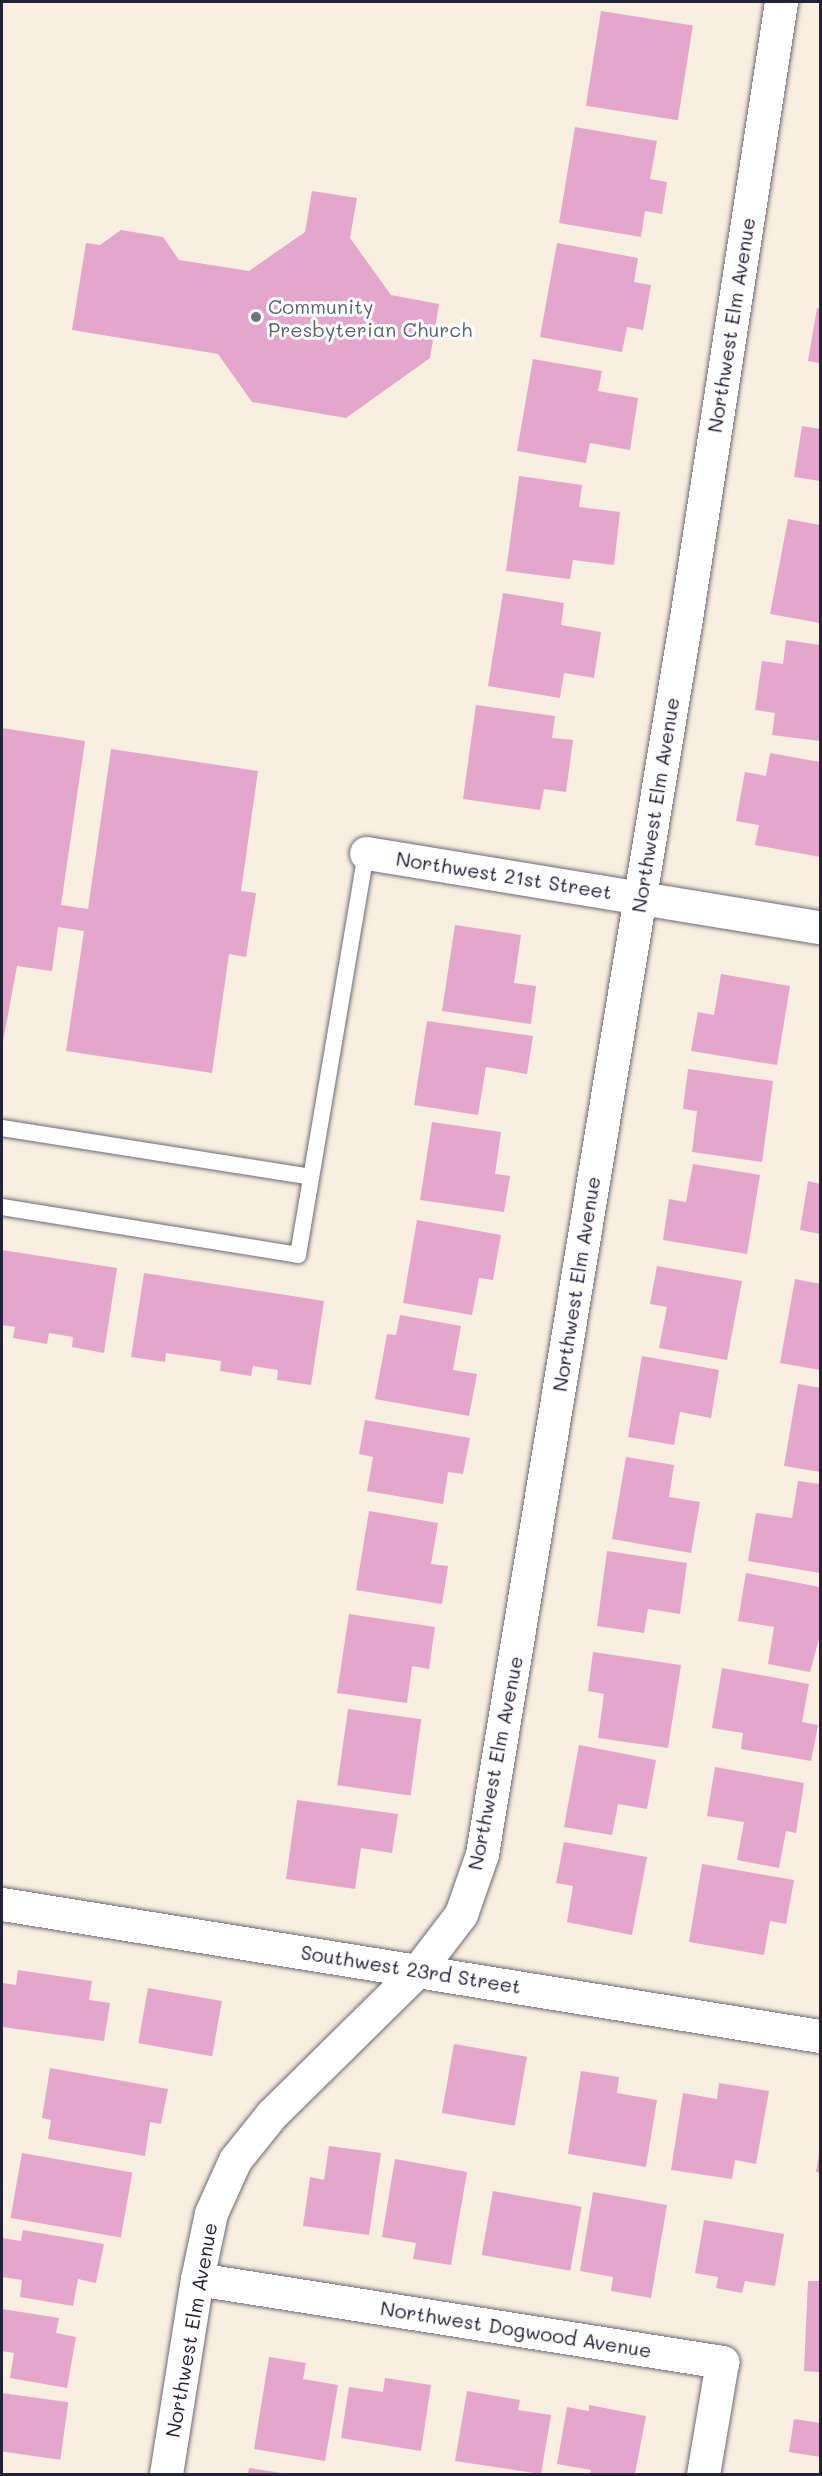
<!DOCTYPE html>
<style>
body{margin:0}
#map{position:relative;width:822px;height:2476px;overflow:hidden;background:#f9efe0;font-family:Mali,sans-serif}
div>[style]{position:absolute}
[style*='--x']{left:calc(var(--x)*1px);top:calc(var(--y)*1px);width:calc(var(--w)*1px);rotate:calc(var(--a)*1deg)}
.building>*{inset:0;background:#e4a6cc;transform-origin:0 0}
.roads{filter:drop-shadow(0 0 2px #6d6a75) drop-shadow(0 0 2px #6d6a75)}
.service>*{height:16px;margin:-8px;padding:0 8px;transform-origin:8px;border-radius:8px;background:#fff}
.minor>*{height:33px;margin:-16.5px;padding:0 16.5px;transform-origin:16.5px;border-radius:16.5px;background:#fff}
.dots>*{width:16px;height:16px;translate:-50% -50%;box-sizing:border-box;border:3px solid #fff;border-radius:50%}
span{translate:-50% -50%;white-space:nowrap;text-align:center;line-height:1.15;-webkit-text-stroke:6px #fff;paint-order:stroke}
.worship-label{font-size:20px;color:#5b616d}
.left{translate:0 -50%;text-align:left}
.street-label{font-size:20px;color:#22223b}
.frame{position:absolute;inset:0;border:3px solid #22223b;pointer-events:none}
</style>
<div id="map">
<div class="building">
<i style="left:601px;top:11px;width:93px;height:96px;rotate:9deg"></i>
<i style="clip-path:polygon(575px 127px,657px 141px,650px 179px,667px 182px,662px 214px,645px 211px,641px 237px,559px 223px)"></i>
<i style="clip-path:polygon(312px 191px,357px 198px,350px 238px,391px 295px,439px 304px,430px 358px,346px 418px,252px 402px,218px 354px,72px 330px,86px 243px,100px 245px,121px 230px,163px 237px,179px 260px,249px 271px,305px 232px)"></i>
<i style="clip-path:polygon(557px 243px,638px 258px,634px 282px,651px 285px,643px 330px,627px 327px,622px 352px,540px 337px)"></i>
<i style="clip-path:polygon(817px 308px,820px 309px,820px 363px,808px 361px)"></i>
<i style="clip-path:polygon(533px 359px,602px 371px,598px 391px,638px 398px,630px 450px,590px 443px,586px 463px,517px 451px)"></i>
<i style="clip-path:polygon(802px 426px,820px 429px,820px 481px,794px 477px)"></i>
<i style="clip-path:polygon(519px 476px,582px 485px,579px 507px,620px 512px,614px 565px,573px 560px,570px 579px,506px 571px)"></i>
<i style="clip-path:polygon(788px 519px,820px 525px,820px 623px,770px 614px)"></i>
<i style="clip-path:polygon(503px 593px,564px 603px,561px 625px,601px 632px,594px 678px,564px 673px,560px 698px,488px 686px)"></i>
<i style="clip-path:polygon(786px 640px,820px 645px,820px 741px,772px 735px,775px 713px,755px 710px,762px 661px,783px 664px)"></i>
<i style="clip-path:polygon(476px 705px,555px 716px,552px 738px,573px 740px,566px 792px,544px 789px,540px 810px,463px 799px)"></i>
<i style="clip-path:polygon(2px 728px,85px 741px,61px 905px,88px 909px,111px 749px,258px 771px,241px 891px,256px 893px,246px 957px,229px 954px,212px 1073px,66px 1051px,84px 931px,58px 927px,52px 971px,17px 966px,2px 1047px)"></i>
<i style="clip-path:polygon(770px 753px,820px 762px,820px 857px,755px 845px,759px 825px,736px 821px,745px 772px,766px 776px)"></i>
<i style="clip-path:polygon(455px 925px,521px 935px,514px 983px,536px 986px,531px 1024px,442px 1011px)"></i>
<i style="clip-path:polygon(721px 974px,790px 986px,777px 1065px,691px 1051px,698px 1012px,714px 1015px)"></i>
<i style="clip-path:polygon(427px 1021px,533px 1036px,527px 1074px,486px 1067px,478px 1115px,414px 1105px)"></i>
<i style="clip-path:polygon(688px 1069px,773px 1081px,762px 1162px,692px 1152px,697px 1111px,683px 1109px)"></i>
<i style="clip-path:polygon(432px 1122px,501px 1132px,495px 1174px,510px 1176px,504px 1212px,420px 1200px)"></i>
<i style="clip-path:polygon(693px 1164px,760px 1175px,747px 1254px,663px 1240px,669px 1199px,686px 1202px)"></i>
<i style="clip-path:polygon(808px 1181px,820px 1184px,820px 1234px,800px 1230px)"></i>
<i style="clip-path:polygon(417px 1220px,501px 1235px,493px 1280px,479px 1278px,472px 1315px,403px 1303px)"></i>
<i style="clip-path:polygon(2px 1250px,117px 1268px,104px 1353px,72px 1347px,73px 1337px,49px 1333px,47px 1344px,13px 1338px,15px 1327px,2px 1325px)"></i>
<i style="clip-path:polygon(657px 1266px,742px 1281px,727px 1360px,659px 1348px,667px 1307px,650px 1304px)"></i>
<i style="clip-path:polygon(144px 1273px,324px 1301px,311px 1385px,277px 1380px,278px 1370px,253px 1366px,251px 1376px,220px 1371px,221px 1361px,166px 1353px,165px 1362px,131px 1357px)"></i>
<i style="clip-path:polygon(795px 1279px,820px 1284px,820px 1370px,780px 1363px)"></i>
<i style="clip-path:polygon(400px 1315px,461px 1326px,453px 1370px,477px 1374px,469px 1416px,375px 1399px,387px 1334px,396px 1335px)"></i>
<i style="clip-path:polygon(642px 1356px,719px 1370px,711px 1418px,680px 1412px,674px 1445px,628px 1437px)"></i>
<i style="clip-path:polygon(798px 1384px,820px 1388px,820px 1472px,784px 1466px)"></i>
<i style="clip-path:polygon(365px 1420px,470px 1438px,463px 1474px,448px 1472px,443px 1504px,367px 1491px,373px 1457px,359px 1454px)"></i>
<i style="clip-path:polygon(626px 1457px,674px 1465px,669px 1497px,700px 1502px,691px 1553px,612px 1539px)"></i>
<i style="clip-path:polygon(798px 1481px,820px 1484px,820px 1573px,748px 1561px,756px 1513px,792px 1518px)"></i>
<i style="clip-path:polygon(369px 1511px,438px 1523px,431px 1564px,448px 1566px,442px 1604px,356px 1590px)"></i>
<i style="clip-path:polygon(607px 1551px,687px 1563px,680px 1614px,648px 1609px,644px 1633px,597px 1626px)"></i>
<i style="clip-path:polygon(746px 1573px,820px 1587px,820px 1635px,810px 1672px,768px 1664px,774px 1627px,738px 1621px)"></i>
<i style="clip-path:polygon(349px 1614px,435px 1627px,429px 1669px,412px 1666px,407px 1703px,337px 1693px)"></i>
<i style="clip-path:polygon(593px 1652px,681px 1665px,668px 1748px,598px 1738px,604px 1694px,588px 1691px)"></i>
<i style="clip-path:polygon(722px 1668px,809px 1684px,802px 1722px,818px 1725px,811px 1761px,741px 1749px,743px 1733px,712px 1728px)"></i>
<i style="left:348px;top:1709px;width:74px;height:77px;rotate:8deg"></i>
<i style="clip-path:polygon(579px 1745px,656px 1760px,647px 1809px,618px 1804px,612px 1835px,564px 1827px)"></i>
<i style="clip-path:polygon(715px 1767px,804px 1783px,796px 1833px,786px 1831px,779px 1868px,737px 1860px,744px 1822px,707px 1816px)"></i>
<i style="clip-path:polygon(297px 1800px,398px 1814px,392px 1853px,361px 1848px,355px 1889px,286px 1879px)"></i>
<i style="clip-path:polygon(564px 1842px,647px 1857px,632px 1935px,567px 1922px,573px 1886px,556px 1883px)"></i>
<i style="clip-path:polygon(702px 1864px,794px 1880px,786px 1924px,770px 1921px,764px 1955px,689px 1942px)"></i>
<i style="clip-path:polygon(18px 1970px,92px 1981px,89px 2000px,110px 2003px,104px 2041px,2px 2027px,2px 1983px,16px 1985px)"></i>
<i style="left:148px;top:1988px;width:75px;height:56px;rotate:10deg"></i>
<i style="left:454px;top:2044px;width:74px;height:70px;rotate:10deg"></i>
<i style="clip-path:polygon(50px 2068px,168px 2089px,161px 2124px,150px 2122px,145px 2156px,48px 2139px,51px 2120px,42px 2118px)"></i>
<i style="clip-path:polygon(581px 2071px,619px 2077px,617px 2093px,657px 2100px,646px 2167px,568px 2154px)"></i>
<i style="clip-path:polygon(719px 2083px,769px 2091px,756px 2164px,735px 2160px,732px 2179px,671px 2170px,683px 2093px,717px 2099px)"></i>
<i style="clip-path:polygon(329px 2146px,381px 2153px,369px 2235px,303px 2226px,310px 2177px,324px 2180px)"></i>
<i style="left:22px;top:2153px;width:112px;height:66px;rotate:10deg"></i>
<i style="clip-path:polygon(819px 2155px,820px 2155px,820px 2173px,816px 2172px)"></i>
<i style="clip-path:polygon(395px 2159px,467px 2172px,451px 2265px,413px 2259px,416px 2243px,382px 2237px)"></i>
<i style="left:493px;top:2191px;width:90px;height:65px;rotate:10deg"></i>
<i style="clip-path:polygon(593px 2192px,667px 2205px,651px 2298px,611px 2291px,613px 2277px,580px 2271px)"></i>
<i style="clip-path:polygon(704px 2220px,784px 2234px,775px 2286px,745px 2281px,742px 2293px,716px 2288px,718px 2277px,695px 2273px)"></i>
<i style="clip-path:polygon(23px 2230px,104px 2244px,96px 2283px,78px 2279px,73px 2306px,20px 2297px,22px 2280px,2px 2277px,2px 2238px,21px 2241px)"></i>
<i style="clip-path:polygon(808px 2281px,820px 2281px,820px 2372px,804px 2371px)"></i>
<i style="clip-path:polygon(2px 2309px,59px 2318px,56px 2333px,76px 2337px,67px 2388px,10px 2378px,14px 2353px,2px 2351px)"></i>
<i style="clip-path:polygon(269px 2357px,306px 2363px,303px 2379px,338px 2385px,325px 2461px,254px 2449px)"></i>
<i style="clip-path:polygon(385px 2378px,431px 2385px,421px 2451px,341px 2438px,349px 2387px,383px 2392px)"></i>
<i style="clip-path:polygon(467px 2391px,520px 2400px,518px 2410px,551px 2415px,541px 2474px,455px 2461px)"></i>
<i style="left:2px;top:2393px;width:67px;height:58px;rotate:8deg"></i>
<i style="clip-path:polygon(589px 2405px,646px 2416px,635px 2474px,590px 2474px,591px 2470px,557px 2464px,567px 2407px,589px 2411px)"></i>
<i style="clip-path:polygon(794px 2419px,820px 2423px,820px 2457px,789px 2452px)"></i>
<i style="clip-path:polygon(249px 2468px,282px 2473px,282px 2474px,248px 2474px)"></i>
</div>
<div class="roads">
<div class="service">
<i style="--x:2;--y:1128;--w:313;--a:9"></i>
<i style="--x:2;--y:1207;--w:300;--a:9.2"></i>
<i style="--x:298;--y:1255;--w:408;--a:-80.4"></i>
</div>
<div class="minor">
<i style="--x:366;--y:853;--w:460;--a:9.3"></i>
<i style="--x:2;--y:1904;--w:829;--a:9.17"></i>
<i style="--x:197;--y:2279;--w:532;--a:8.98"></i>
<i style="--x:722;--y:2362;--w:114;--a:99.6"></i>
<i style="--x:166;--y:2474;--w:197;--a:-81"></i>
<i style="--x:197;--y:2279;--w:67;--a:-78"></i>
<i style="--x:211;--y:2213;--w:58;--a:-65.6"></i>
<i style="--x:235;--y:2160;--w:58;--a:-51.3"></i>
<i style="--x:271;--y:2115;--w:208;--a:-44.6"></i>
<i style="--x:419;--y:1969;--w:69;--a:-52.6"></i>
<i style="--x:461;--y:1914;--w:64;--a:-70.7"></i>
<i style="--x:482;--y:1854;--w:1259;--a:-80.63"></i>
<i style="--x:687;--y:612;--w:617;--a:-81.24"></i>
</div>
</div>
<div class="dots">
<i style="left:256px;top:317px;background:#6b7280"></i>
</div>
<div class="worship-label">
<span class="left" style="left:268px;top:318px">Community<br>Presbyterian Church</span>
</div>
<div class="street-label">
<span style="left:731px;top:325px;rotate:-81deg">Northwest Elm Avenue</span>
<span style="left:655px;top:805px;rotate:-81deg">Northwest Elm Avenue</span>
<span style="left:504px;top:875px;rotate:9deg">Northwest 21st Street</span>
<span style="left:576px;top:1284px;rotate:-81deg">Northwest Elm Avenue</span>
<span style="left:495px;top:1763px;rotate:-79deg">Northwest Elm Avenue</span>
<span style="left:411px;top:1969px;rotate:9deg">Southwest 23rd Street</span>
<span style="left:516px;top:2329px;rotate:9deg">Northwest Dogwood Avenue</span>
<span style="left:191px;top:2330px;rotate:-80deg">Northwest Elm Avenue</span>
</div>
<div class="frame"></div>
</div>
